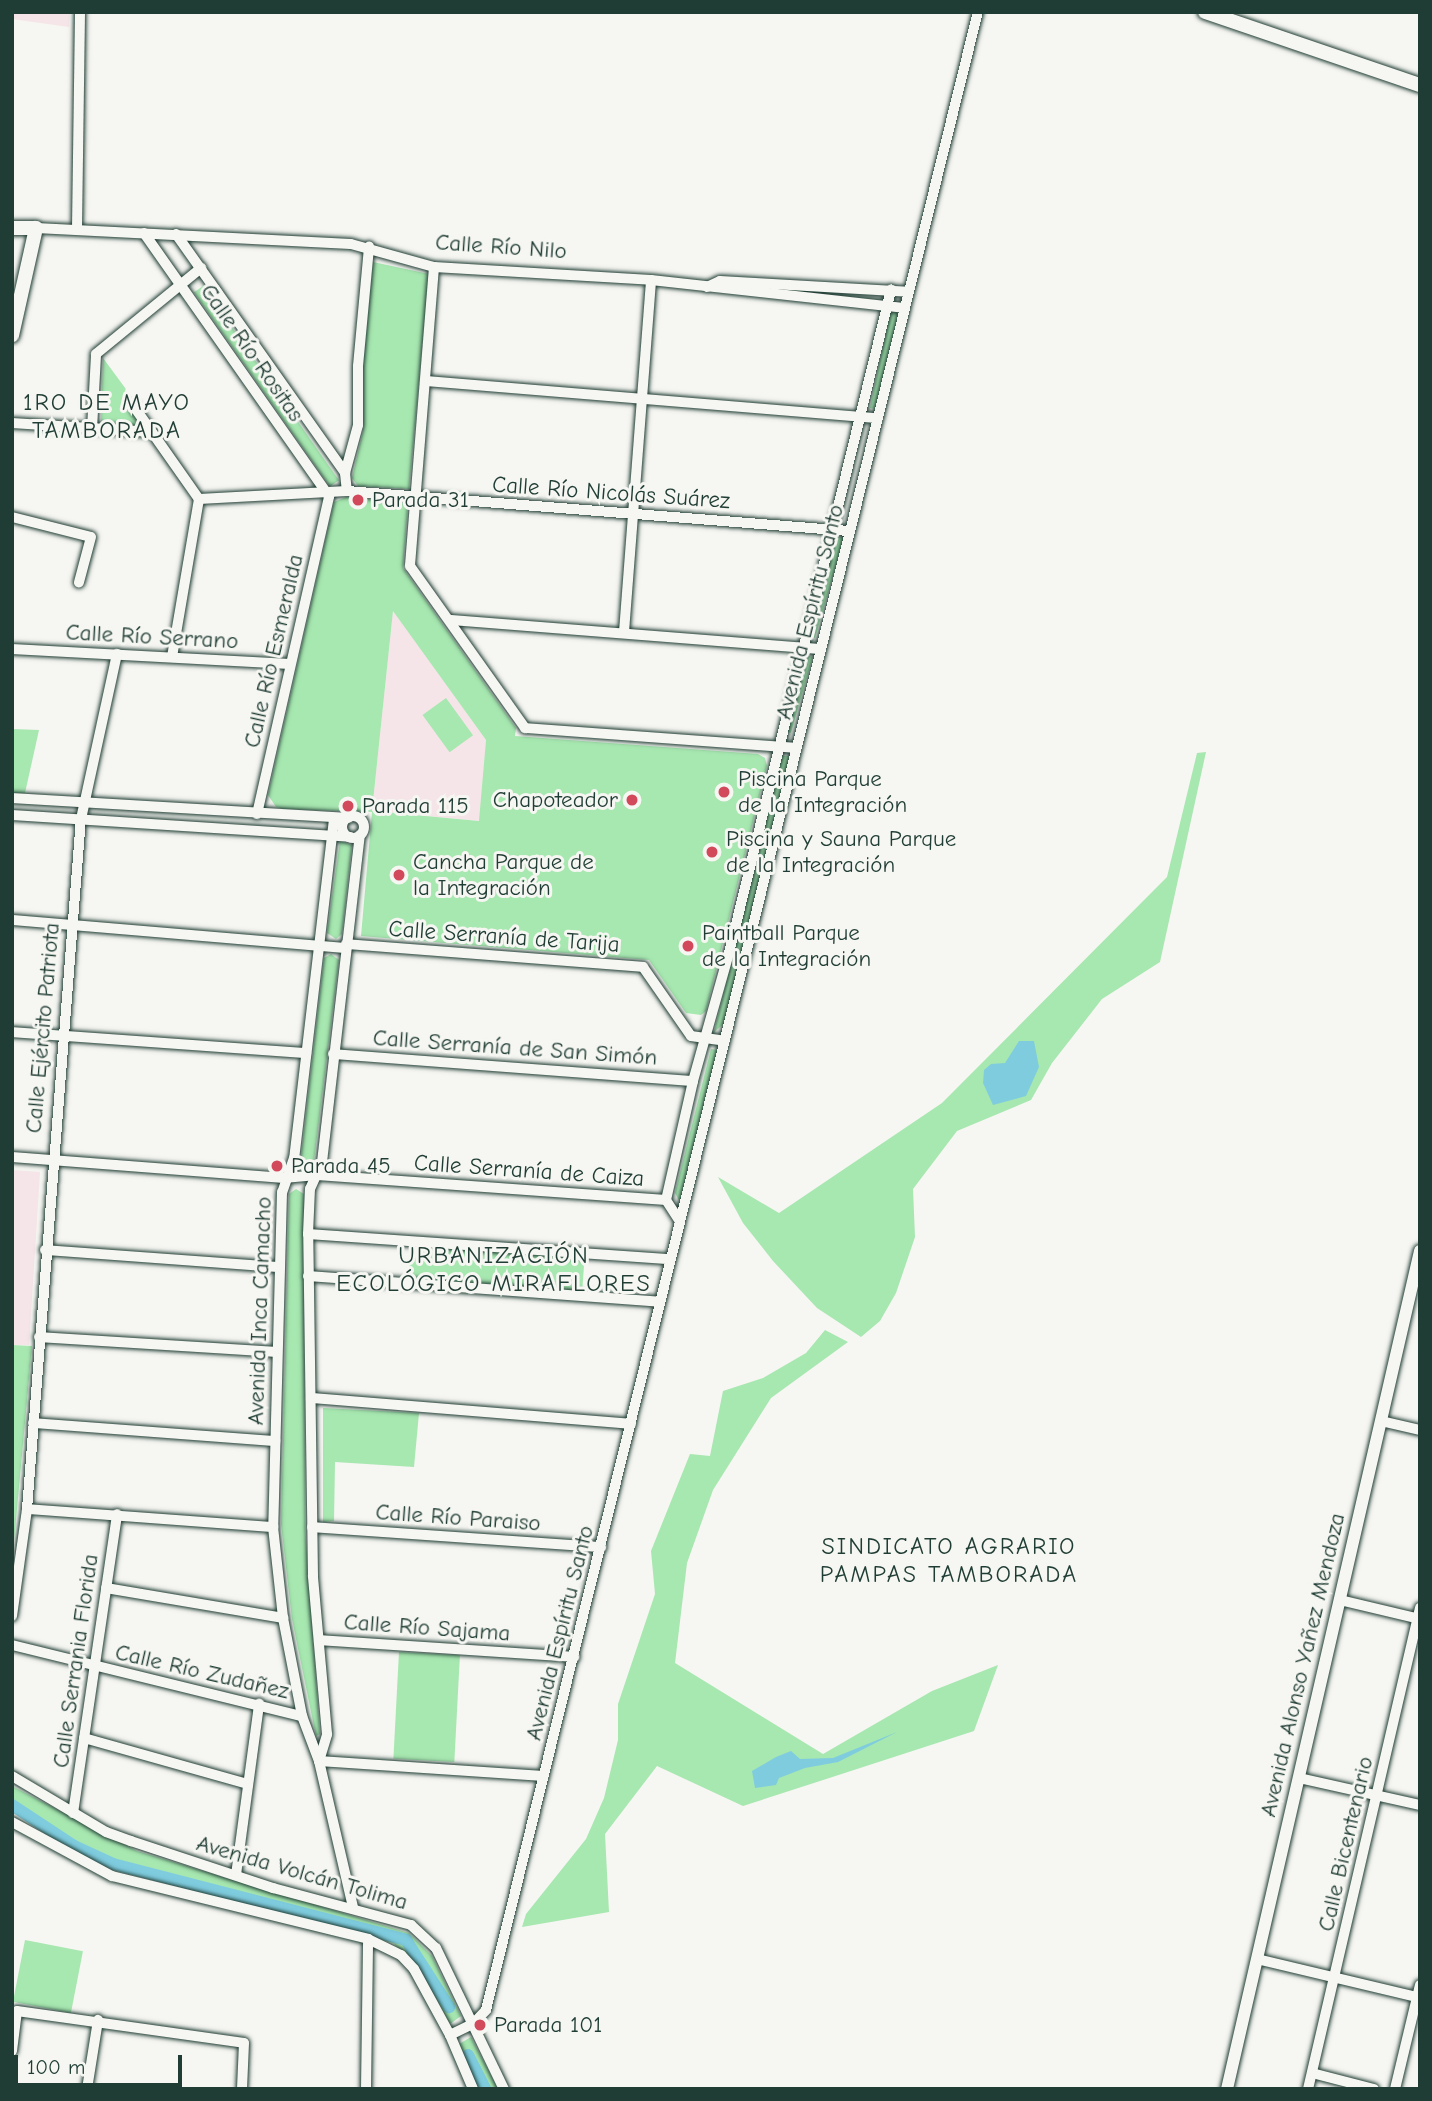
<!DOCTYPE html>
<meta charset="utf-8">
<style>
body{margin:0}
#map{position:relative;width:1432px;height:2101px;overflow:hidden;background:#f6f6f2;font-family:"Comic Neue",sans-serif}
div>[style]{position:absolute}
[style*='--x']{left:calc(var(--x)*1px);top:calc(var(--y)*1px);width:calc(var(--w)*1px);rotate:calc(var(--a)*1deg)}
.built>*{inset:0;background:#f5e5e8}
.green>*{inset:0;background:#a7e7b0;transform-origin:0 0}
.water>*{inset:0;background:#7fccdf}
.canal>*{height:12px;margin:-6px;padding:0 6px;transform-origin:6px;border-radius:6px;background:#7fccdf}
.roads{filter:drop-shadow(0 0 2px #1f3d34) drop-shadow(0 0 2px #1f3d34)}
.minor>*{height:10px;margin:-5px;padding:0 5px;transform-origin:5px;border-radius:5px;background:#f6f6f2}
.minor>.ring{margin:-5px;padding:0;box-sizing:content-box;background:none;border:10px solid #f6f6f2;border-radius:50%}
.tertiary>*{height:12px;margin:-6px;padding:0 6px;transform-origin:6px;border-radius:6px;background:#f6f6f2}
.secondary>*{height:14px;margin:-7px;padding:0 7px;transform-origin:7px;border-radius:7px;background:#f6f6f2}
.dots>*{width:19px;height:19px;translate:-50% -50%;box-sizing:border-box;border:4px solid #f6f6f2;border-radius:50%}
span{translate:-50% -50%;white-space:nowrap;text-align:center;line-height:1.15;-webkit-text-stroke:6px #f6f6f2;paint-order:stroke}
.street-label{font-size:23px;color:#1f3d34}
.poi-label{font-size:23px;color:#1f3d34}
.left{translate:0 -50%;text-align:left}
.right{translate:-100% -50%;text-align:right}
.neighbourhood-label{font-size:24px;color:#1f3d34;letter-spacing:2px}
.frame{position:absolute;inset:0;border:14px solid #1f3d34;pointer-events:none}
.scale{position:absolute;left:14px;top:2055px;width:168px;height:32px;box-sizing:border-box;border:4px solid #1f3d34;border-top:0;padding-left:9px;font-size:21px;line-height:24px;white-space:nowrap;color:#1f3d34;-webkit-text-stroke:5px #f6f6f2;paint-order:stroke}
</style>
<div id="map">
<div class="built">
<i style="clip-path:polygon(12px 12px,70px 12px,69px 27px,12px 19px)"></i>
<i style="clip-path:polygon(393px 610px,486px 740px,480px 821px,372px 811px)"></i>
<i style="clip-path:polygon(12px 1170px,40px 1172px,29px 1345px,12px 1345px)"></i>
</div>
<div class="green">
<i style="clip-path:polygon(373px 262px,429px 274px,409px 489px,358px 486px,352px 478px,363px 431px,363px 367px)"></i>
<i style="left:203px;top:286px;width:237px;height:11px;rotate:55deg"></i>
<i style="clip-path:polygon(891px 309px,899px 311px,875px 409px,870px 408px)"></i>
<i style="clip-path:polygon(103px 358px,134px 400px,131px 406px,144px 427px,101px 423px)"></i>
<i style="clip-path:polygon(evenodd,346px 497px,408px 503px,403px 568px,516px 728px,515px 736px,758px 754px,765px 758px,767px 766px,706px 1011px,701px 1015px,686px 1013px,649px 960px,361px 936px,372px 812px,284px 809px,276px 807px,268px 795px,334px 502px,346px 497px,393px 611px,486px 740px,479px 821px,372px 811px,393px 611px)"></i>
<i style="left:837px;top:536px;width:7px;height:104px;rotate:16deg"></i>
<i style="left:806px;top:655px;width:7px;height:79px;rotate:16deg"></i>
<i style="left:446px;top:698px;width:46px;height:29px;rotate:54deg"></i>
<i style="clip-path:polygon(12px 729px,39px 730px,25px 793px,12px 793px)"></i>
<i style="clip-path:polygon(1206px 752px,1160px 962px,1102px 999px,1052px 1063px,1031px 1100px,957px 1131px,913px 1189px,915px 1237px,896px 1293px,880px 1321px,861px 1337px,817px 1308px,773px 1261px,743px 1223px,718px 1177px,779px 1213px,942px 1103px,1167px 877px,1197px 753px)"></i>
<i style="clip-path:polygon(782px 756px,790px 756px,726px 1022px,714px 1032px)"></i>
<i style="clip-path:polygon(340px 841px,352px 845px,342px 934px,336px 939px,327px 933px)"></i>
<i style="clip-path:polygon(331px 954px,339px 960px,314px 1161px,305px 1163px,301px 1157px,324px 958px)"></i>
<i style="clip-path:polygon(711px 1049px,718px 1050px,681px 1204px,675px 1193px)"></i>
<i style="clip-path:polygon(296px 1189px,304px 1194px,305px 1527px,320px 1734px,316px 1736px,292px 1619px,281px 1524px,289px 1194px)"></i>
<i style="left:411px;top:1245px;width:174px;height:34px;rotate:4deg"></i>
<i style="clip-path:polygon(825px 1330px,848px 1342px,771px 1398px,713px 1490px,687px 1563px,675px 1663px,823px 1754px,932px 1691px,998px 1665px,974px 1731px,743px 1806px,657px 1766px,605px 1834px,609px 1912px,522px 1927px,526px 1914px,586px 1839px,604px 1798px,618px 1740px,618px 1704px,655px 1594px,651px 1551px,690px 1454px,710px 1456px,723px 1391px,763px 1378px,806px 1353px)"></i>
<i style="clip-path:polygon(12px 1345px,32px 1346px,12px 1563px)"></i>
<i style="clip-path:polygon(323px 1408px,419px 1413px,414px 1467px,335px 1462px,334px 1521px,323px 1522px)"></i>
<i style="left:399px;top:1652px;width:61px;height:107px;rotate:3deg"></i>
<i style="clip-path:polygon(12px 1786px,137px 1851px,409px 1933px,432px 1956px,461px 2016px,450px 2024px,419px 1967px,393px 1943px,101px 1866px,12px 1812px)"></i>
<i style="left:25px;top:1940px;width:59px;height:63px;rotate:11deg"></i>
<i style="clip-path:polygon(471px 2037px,498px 2089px,479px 2089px,459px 2044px)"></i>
</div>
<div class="water">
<i style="clip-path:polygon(1019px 1041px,1034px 1041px,1039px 1067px,1026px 1096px,993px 1105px,983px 1083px,984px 1070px,991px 1064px,1005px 1063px)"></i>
<i style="clip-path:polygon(897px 1732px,838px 1762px,805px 1768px,779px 1778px,776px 1785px,755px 1788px,752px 1771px,776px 1757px,791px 1751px,800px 1759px,833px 1758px)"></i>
</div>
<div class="canal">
<i style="--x:12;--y:1805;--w:74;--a:33.5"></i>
<i style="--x:74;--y:1846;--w:43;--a:24.8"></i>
<i style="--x:113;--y:1864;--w:303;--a:14.5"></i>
<i style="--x:406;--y:1940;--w:80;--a:57.3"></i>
<i style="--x:468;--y:2055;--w:38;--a:63"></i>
</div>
<div class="roads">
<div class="minor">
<i style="--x:36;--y:228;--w:315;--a:2.9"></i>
<i style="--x:351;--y:244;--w:86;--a:15.5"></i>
<i style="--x:434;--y:267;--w:217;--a:3.4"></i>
<i style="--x:651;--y:280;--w:254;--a:6.3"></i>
<i style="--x:77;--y:228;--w:216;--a:-89.2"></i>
<i style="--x:144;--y:233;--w:322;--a:54.9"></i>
<i style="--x:176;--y:234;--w:293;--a:54.7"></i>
<i style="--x:345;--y:473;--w:18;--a:84"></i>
<i style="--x:434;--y:267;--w:300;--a:94.6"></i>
<i style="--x:410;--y:566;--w:199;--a:54.6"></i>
<i style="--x:525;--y:728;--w:272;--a:4.2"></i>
<i style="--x:707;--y:287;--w:14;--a:-25"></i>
<i style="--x:720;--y:281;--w:188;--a:3.3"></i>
<i style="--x:425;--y:381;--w:454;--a:4.7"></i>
<i style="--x:135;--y:408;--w:111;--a:54.9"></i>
<i style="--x:12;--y:423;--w:140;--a:3.7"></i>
<i style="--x:92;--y:429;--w:75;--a:-86.9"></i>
<i style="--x:96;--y:354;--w:136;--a:-39.3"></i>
<i style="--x:345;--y:473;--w:50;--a:-74.8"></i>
<i style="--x:358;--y:425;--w:59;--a:-90"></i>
<i style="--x:358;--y:366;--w:120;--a:-84.7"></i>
<i style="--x:199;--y:499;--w:148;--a:-3.1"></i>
<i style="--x:347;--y:491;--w:504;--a:4.56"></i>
<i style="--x:12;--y:517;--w:81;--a:14.2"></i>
<i style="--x:91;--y:537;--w:47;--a:104.9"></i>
<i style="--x:450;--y:620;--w:372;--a:4.5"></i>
<i style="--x:624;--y:632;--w:353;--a:-85.6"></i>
<i style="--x:12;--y:649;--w:278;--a:3.1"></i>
<i style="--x:172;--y:657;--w:160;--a:-80.3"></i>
<i style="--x:12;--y:798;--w:337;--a:3.4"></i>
<i style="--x:257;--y:814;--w:326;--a:-77.2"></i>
<i style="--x:12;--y:815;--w:339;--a:3.7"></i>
<i class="ring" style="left:342px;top:816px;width:12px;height:12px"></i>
<i style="--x:334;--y:819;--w:341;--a:96.7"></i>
<i style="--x:294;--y:1158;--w:36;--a:109"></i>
<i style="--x:282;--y:1192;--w:335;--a:91.5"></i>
<i style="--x:273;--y:1527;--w:92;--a:83.7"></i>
<i style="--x:283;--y:1618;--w:100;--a:79"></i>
<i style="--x:302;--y:1716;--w:48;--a:69.3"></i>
<i style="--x:319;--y:1761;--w:150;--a:76.9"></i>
<i style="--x:12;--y:920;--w:335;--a:4.8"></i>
<i style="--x:346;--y:944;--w:298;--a:4.4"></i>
<i style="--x:643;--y:967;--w:84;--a:55.2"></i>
<i style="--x:691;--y:1036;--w:34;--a:8"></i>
<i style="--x:12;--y:1032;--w:295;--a:4.1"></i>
<i style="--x:333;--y:1054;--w:361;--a:4.3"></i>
<i style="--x:12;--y:1157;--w:273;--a:4.4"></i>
<i style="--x:284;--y:1178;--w:33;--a:-5"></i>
<i style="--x:317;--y:1175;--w:350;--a:4.1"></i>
<i style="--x:679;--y:1220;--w:24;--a:-123"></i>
<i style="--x:666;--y:1200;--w:122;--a:-77.2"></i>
<i style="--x:693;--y:1081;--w:133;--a:-74.3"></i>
<i style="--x:729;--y:953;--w:683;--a:-76.27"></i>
<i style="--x:308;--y:1234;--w:363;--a:4"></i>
<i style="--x:45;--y:1250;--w:235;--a:4.2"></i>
<i style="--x:308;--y:1276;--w:353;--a:4.2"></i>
<i style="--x:39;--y:1337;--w:238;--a:3.6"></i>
<i style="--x:311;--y:1398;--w:321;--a:4.6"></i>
<i style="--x:1381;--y:1421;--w:40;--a:13"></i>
<i style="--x:33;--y:1423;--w:243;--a:4.3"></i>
<i style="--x:27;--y:1509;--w:247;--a:4.2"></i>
<i style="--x:312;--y:1527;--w:290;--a:4"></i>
<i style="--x:106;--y:1588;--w:180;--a:9.6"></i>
<i style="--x:1340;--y:1600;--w:82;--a:13.4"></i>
<i style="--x:12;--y:1616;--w:108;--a:-82"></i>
<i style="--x:27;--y:1509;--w:692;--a:-85.53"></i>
<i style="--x:81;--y:819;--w:169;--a:-77.7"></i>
<i style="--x:319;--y:1640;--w:256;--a:3.8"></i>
<i style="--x:12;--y:1645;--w:299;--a:13.8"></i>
<i style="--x:84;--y:1738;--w:170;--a:15.7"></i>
<i style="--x:319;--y:1761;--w:28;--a:-73"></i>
<i style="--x:327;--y:1734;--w:159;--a:-95.1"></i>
<i style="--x:313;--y:1576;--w:342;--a:-90.8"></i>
<i style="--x:308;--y:1234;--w:45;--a:-87.5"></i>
<i style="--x:310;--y:1189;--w:30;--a:-66"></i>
<i style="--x:322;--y:1162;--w:329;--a:-83.4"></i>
<i style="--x:319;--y:1761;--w:225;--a:3.8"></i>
<i style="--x:12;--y:1776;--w:109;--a:30.8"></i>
<i style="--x:106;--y:1832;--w:27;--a:20"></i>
<i style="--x:131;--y:1841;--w:150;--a:18.3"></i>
<i style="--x:273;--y:1888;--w:143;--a:15"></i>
<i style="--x:411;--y:1925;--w:34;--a:43"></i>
<i style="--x:436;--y:1948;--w:157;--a:64.3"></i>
<i style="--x:1299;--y:1778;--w:124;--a:12.6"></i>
<i style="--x:73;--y:1813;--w:302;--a:-81.6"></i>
<i style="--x:12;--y:1822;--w:114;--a:28.4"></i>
<i style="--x:112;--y:1876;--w:264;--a:13.8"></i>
<i style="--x:368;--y:1939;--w:37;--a:26"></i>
<i style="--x:401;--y:1955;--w:19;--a:47"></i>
<i style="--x:414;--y:1969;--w:75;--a:61.4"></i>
<i style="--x:450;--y:2035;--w:59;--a:66.9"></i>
<i style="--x:236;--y:1875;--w:173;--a:-82.3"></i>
<i style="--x:1257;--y:1959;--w:164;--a:13.4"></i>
<i style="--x:450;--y:2035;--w:25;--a:-26"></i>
<i style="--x:473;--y:2024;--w:19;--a:-47"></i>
<i style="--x:486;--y:2010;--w:2058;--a:-76.17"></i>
<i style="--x:12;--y:2051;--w:40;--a:-82.9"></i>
<i style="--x:17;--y:2011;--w:229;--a:8"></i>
<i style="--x:244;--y:2043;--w:46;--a:92.5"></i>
<i style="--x:1312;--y:2073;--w:64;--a:14.5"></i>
<i style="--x:87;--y:2089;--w:70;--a:-80.9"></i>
<i style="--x:366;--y:2089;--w:150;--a:-89.2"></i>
<i style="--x:1308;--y:2089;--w:494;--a:-76.9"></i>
<i style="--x:1395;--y:2089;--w:107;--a:-76.5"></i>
</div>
<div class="tertiary">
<i style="--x:1227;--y:2089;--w:860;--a:-77.03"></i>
</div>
<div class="secondary">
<i style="--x:1205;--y:12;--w:227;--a:18.8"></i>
<i style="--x:12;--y:228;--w:24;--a:0"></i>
<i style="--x:36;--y:228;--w:110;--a:102.6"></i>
</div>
</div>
<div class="dots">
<i style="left:358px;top:500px;background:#d1495b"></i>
<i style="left:724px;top:792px;background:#d1495b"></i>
<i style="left:632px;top:800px;background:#d1495b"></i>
<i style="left:348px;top:806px;background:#d1495b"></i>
<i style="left:712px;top:852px;background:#d1495b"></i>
<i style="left:399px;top:875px;background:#d1495b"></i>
<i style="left:688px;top:946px;background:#d1495b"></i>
<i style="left:277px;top:1166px;background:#d1495b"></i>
<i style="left:480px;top:2025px;background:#d1495b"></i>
</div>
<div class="street-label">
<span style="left:501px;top:247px;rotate:4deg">Calle Río Nilo</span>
<span style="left:252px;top:353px;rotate:55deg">Calle Río Rositas</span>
<span style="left:611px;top:493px;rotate:4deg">Calle Río Nicolás Suárez</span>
<span style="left:810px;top:612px;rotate:-76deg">Avenida Espíritu Santo</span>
<span style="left:152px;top:637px;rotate:3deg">Calle Río Serrano</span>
<span style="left:274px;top:651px;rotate:-77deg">Calle Río Esmeralda</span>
<span style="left:504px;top:937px;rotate:4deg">Calle Serranía de Tarija</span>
<span style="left:43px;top:1028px;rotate:-85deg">Calle Ejército Patriota</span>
<span style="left:515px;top:1048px;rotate:4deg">Calle Serranía de San Simón</span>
<span style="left:529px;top:1171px;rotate:4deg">Calle Serranía de Caiza</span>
<span style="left:260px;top:1311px;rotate:-88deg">Avenida Inca Camacho</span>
<span style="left:458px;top:1518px;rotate:4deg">Calle Río Paraiso</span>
<span style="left:427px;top:1628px;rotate:4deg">Calle Río Sajama</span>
<span style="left:560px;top:1633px;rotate:-76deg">Avenida Espíritu Santo</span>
<span style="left:76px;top:1661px;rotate:-82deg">Calle Serrania Florida</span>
<span style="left:1303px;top:1665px;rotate:-77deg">Avenida Alonso Yañez Mendoza</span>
<span style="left:202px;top:1672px;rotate:13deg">Calle Río Zudañez</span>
<span style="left:1346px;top:1844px;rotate:-77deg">Calle Bicentenario</span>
<span style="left:302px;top:1873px;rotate:16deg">Avenida Volcán Tolima</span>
</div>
<div class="poi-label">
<span class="left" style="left:372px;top:500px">Parada 31</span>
<span class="left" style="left:738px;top:792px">Piscina Parque<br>de la Integración</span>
<span class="right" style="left:618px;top:800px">Chapoteador</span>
<span class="left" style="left:362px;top:806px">Parada 115</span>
<span class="left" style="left:726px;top:852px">Piscina y Sauna Parque<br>de la Integración</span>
<span class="left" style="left:413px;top:875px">Cancha Parque de<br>la Integración</span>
<span class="left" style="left:702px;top:946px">Paintball Parque<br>de la Integración</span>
<span class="left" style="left:291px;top:1166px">Parada 45</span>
<span class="left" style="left:494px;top:2025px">Parada 101</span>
</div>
<div class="neighbourhood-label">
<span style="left:107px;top:417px">1RO DE MAYO<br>TAMBORADA</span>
<span style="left:494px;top:1270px">URBANIZACIÓN<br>ECOLÓGICO MIRAFLORES</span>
<span style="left:949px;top:1561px">SINDICATO AGRARIO<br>PAMPAS TAMBORADA</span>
</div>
<div class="frame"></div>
<div class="scale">100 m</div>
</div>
